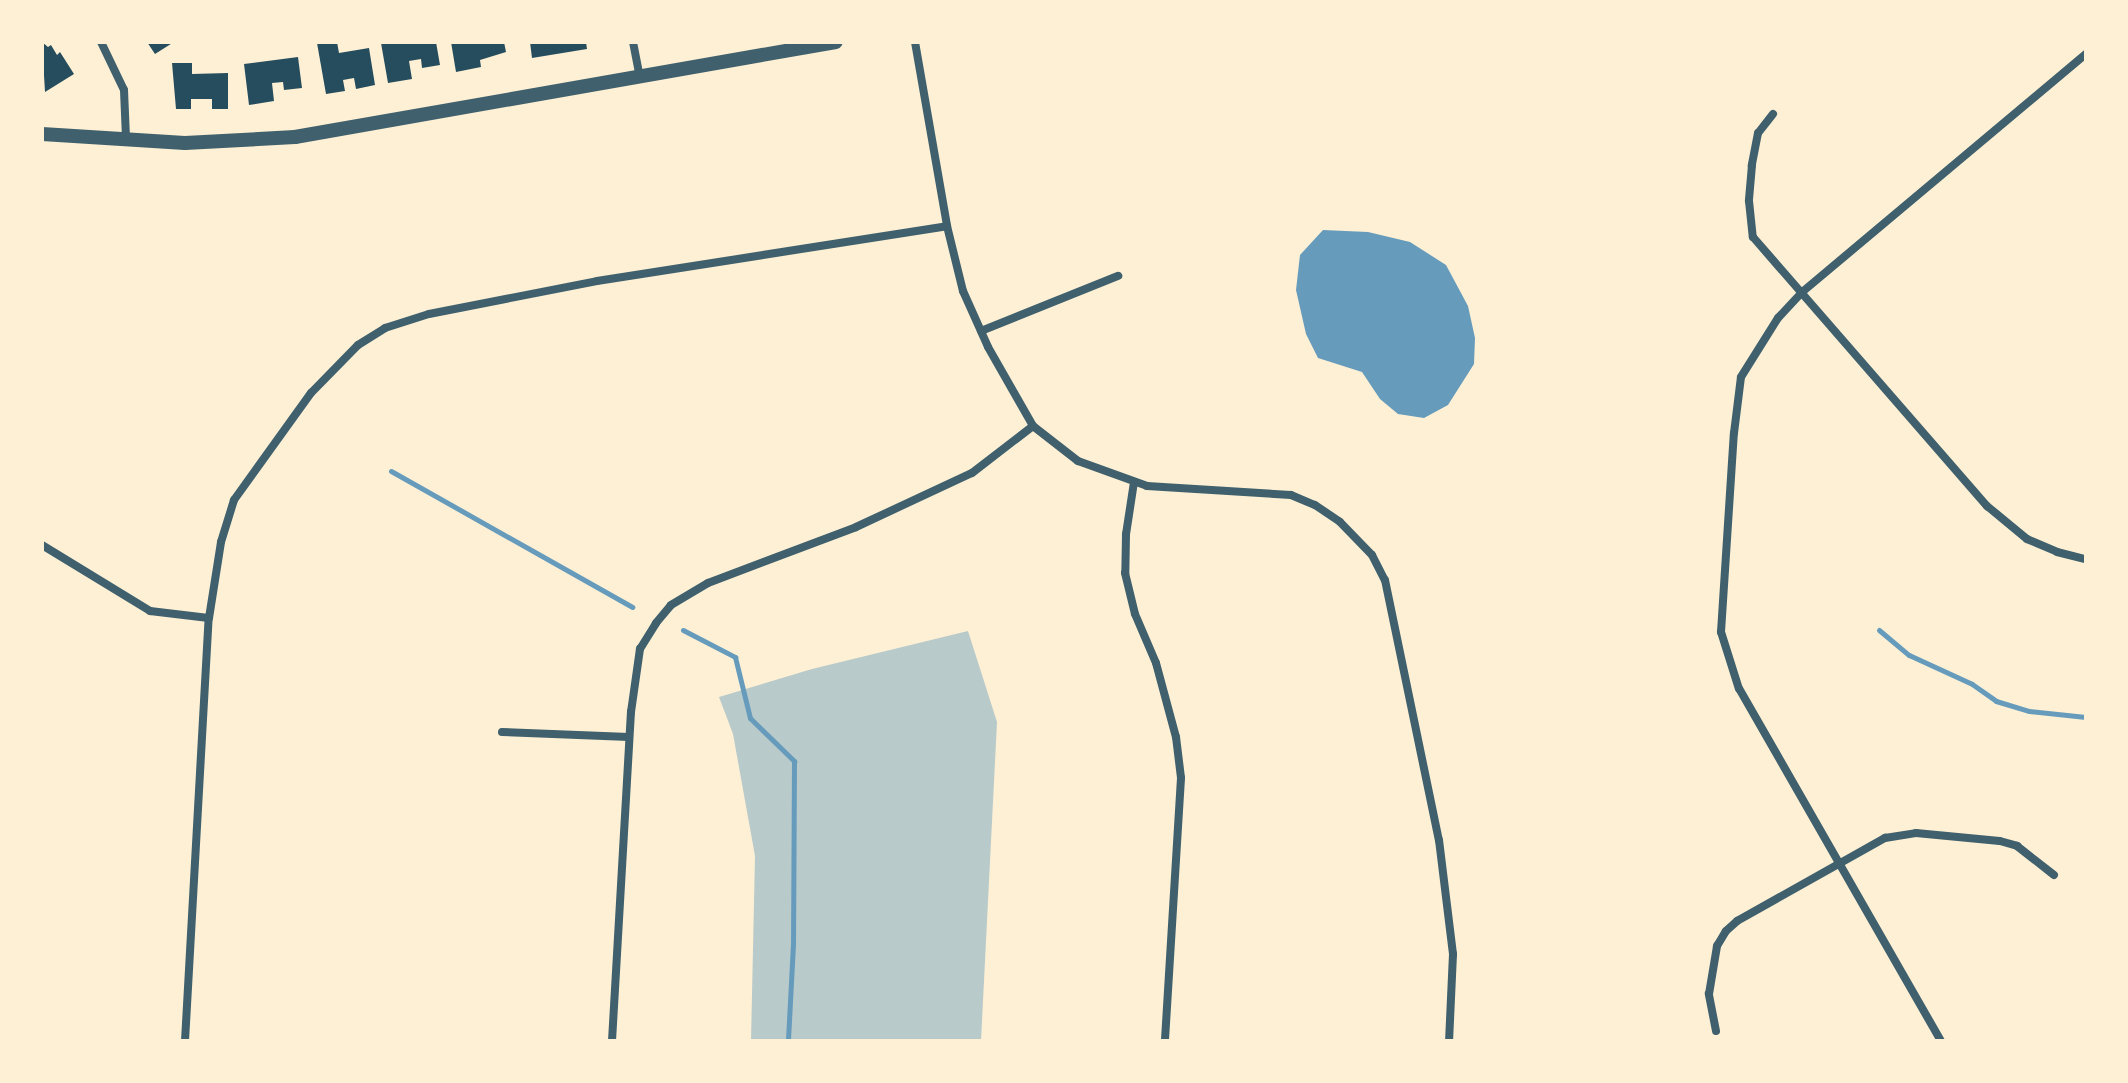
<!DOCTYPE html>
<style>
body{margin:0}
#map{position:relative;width:2128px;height:1083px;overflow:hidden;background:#fdf0d5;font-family:Cabin,sans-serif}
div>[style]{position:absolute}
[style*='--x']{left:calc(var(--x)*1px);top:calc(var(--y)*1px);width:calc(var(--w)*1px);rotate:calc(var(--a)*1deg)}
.green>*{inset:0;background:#b9caca}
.water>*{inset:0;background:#669bbc}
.stream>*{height:5px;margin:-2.5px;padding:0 2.5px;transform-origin:2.5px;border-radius:2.5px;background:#669bbc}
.building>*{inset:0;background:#264d5e}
.minor>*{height:8px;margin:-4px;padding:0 4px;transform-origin:4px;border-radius:4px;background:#3f606c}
.tertiary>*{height:14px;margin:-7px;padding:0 7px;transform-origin:7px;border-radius:7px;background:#3f606c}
span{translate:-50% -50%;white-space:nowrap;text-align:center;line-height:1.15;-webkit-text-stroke:8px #fdf0d5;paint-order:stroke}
.frame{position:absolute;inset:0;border:44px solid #fdf0d5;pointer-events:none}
</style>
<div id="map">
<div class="green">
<i style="clip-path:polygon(968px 631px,997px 722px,981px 1041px,751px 1041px,755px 856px,733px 734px,719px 697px,812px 669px)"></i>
</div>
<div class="water">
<i style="clip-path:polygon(1323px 230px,1368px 232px,1410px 242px,1446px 265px,1468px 306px,1475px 338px,1474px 364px,1448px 405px,1424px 418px,1398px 414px,1380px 399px,1362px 372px,1318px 358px,1306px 334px,1296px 290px,1300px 255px)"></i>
</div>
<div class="stream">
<i style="--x:391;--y:471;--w:277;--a:29.4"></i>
<i style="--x:683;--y:630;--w:59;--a:27.4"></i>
<i style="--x:735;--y:657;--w:63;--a:76.2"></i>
<i style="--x:750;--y:718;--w:62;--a:44.3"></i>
<i style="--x:794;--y:761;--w:183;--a:90.3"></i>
<i style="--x:793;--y:944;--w:97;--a:93"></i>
<i style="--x:1879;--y:630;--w:39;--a:40"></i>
<i style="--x:1909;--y:655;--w:69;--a:24.7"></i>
<i style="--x:1972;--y:684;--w:29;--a:35"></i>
<i style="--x:1996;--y:701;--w:34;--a:17"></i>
<i style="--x:2029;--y:711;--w:57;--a:6"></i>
</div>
<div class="building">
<i style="clip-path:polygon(42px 42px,48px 47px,51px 45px,57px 55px,60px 52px,74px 74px,45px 92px)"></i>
<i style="clip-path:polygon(147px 42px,174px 42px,155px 54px)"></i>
<i style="clip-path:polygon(337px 42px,339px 53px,369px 48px,375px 85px,356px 89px,354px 78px,343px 80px,345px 91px,326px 94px,317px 43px)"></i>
<i style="clip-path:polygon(436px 42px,440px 65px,422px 68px,421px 59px,409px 61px,412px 79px,388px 83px,381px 43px)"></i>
<i style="clip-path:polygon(451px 42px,504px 42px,506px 52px,480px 60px,481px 67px,456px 72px)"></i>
<i style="clip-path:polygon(530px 42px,586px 42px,587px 49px,532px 58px)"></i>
<i style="clip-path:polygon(298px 57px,302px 88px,284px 90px,283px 82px,272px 83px,274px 101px,249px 105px,244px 64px)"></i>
<i style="clip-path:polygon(172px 63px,192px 63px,192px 74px,228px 73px,228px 109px,212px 109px,212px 99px,191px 99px,191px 109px,176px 109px)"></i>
</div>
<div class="minor">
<i style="--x:101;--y:42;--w:53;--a:64.4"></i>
<i style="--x:124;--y:90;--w:48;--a:87.6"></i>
<i style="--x:633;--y:42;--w:36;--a:79"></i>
<i style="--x:915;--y:42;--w:187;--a:80.1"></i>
<i style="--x:947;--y:226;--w:67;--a:76.2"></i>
<i style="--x:963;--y:291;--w:61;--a:65.9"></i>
<i style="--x:988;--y:347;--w:91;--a:60.3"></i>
<i style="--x:1033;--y:426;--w:57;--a:37.9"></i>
<i style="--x:1078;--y:461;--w:73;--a:19.9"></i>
<i style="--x:1147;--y:486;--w:144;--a:3.6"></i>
<i style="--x:1291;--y:495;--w:26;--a:23"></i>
<i style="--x:1315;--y:505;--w:30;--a:34"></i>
<i style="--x:1340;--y:522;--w:46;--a:45.9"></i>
<i style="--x:1372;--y:555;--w:28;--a:63"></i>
<i style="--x:1385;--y:580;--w:266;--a:78.3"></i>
<i style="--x:1439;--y:840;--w:115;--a:83"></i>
<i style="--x:1453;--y:954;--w:87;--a:92.6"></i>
<i style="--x:1773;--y:114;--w:24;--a:128"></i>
<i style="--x:1758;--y:133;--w:33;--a:101"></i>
<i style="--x:1752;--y:165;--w:36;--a:95"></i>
<i style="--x:1749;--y:201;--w:36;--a:84"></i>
<i style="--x:1753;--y:237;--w:357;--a:49"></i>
<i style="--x:1987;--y:506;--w:52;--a:39.5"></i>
<i style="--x:2027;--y:539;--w:33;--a:23"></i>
<i style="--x:2057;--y:552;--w:30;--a:14"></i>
<i style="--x:981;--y:331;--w:148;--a:-21.9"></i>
<i style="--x:1134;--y:482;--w:53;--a:98.7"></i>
<i style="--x:1126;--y:534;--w:39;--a:91"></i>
<i style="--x:1125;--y:573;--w:42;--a:76.3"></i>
<i style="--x:1135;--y:614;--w:53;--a:66.8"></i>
<i style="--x:1156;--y:663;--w:77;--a:74.9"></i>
<i style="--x:1176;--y:737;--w:41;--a:83"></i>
<i style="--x:1181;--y:778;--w:263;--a:93.5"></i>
<i style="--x:42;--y:545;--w:127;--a:31.4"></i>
<i style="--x:150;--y:611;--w:59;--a:6.8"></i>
<i style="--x:502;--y:732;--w:127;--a:2.3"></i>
<i style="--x:1716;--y:1031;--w:38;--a:-101"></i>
<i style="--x:1709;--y:994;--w:49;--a:-80.5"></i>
<i style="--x:1717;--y:946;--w:17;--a:-59"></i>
<i style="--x:1726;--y:931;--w:15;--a:-42"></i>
<i style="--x:1737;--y:921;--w:170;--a:-29.3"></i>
<i style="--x:1885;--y:838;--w:31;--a:-9"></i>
<i style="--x:1916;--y:833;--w:84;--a:5.4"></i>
<i style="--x:2000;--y:841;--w:18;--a:16"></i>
<i style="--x:2017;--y:846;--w:47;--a:38.1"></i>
<i style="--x:185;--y:1041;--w:424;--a:-86.8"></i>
<i style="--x:209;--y:618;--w:77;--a:-81"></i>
<i style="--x:221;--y:542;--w:44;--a:-72.8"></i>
<i style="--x:234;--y:500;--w:132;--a:-54.3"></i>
<i style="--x:311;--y:393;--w:67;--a:-45.6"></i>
<i style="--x:358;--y:345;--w:32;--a:-32"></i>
<i style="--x:385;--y:328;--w:46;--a:-17.7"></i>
<i style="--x:429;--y:314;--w:171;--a:-11.1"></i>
<i style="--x:597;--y:281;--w:354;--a:-8.9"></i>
<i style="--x:612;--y:1041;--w:330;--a:-86.7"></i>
<i style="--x:631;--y:712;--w:64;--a:-81.9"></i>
<i style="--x:640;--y:649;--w:31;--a:-58"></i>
<i style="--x:656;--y:623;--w:23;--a:-50"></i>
<i style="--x:671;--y:605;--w:43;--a:-30.7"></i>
<i style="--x:708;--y:583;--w:158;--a:-20.7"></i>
<i style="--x:856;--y:527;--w:128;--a:-25"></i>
<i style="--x:972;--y:473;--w:77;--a:-37.6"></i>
<i style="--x:1941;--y:1041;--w:406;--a:-119.8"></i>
<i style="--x:1739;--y:689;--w:60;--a:-107.5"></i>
<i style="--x:1721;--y:632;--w:199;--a:-86.3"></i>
<i style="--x:1734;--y:433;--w:56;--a:-82.9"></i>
<i style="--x:1741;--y:377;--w:70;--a:-57.9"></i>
<i style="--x:1778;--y:318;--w:34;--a:-47"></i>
<i style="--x:1801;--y:293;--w:372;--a:-40"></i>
</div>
<div class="tertiary">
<i style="--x:42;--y:134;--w:143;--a:3.6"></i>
<i style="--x:185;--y:143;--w:110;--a:-3.1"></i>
<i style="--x:295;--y:137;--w:549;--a:-9.96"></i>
</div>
<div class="frame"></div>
</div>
